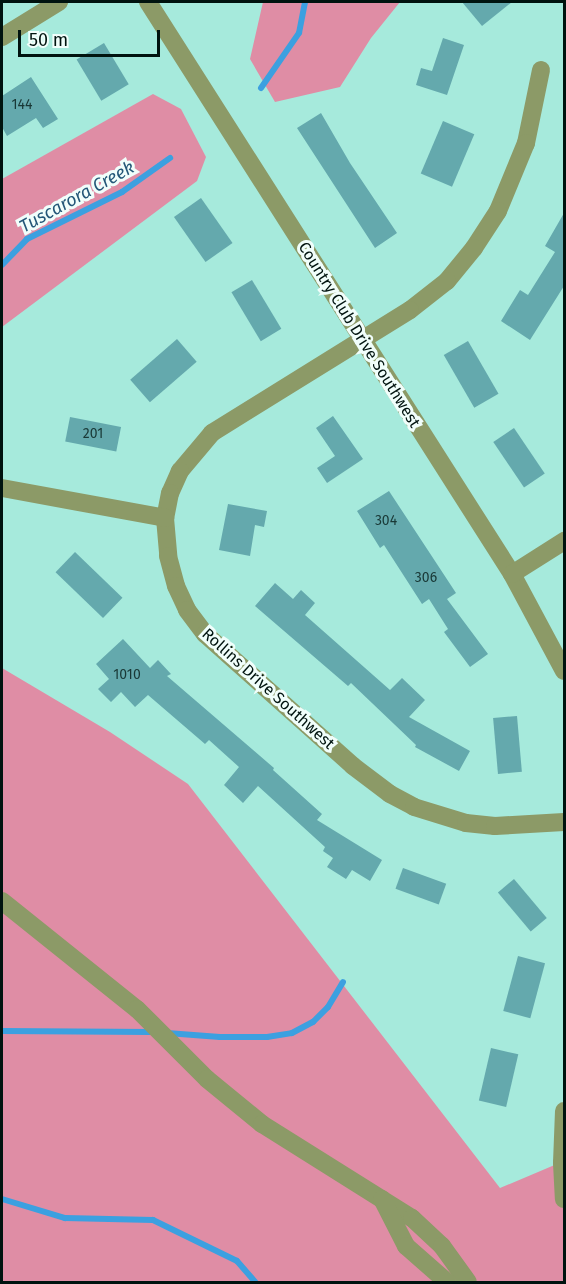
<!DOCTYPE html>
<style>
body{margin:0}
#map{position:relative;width:566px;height:1284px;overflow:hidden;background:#a6eadc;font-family:"Fira Sans",sans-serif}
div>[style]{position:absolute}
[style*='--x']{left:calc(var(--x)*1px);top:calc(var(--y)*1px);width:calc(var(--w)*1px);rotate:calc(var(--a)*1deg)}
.green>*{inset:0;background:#df8da5}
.stream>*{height:6px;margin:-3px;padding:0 3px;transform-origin:3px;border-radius:3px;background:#3ca0e0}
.building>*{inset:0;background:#64a9ad;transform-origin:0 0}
.minor>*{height:18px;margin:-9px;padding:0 9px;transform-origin:9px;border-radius:9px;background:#8c9a67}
span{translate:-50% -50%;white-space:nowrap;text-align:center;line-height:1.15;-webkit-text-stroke:6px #f1fefb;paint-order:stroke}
.number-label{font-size:14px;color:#193836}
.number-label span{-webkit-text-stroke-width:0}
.street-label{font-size:16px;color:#00130f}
.water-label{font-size:18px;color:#245778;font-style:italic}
.frame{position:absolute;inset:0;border:3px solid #00130f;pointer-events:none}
.scale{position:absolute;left:18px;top:30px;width:142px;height:27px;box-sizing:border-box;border:3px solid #00130f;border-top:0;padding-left:8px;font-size:18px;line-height:21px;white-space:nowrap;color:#00130f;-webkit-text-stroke:4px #f1fefb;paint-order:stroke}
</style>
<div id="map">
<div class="green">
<i style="clip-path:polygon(263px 2px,400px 2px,371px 38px,340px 87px,275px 102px,250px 59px)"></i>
<i style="clip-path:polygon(153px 94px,181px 109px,206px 157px,197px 181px,2px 327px,2px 179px)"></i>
<i style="clip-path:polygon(2px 668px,110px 732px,188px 784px,500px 1188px,564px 1161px,564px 1282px,2px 1282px)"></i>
</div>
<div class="stream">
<i style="--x:261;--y:88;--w:67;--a:-55.4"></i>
<i style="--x:299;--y:33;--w:32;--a:-79"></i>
<i style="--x:2;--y:265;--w:36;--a:-46"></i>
<i style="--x:27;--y:239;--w:106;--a:-26.3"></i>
<i style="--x:122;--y:192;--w:59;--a:-35.3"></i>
<i style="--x:2;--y:1031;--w:149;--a:0.4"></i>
<i style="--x:167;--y:1033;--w:53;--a:4.3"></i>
<i style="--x:220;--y:1037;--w:47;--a:0"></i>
<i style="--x:267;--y:1037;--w:25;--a:-9"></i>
<i style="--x:292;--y:1033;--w:24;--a:-28"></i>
<i style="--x:313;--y:1022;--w:21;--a:-45"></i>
<i style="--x:328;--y:1007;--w:29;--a:-59"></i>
<i style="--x:2;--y:1199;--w:66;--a:16.8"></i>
<i style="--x:65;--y:1218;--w:88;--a:1.3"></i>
<i style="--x:153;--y:1220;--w:93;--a:26"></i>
<i style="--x:237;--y:1261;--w:28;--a:49"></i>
</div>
<div class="building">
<i style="clip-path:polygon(462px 2px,512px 2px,482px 26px)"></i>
<i style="clip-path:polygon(443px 38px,464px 45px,447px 95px,416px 85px,421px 68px,432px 71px)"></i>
<i style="left:104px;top:43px;width:48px;height:32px;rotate:59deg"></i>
<i style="clip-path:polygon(31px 77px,58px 119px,43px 128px,36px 118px,7px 136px,2px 127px,2px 96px)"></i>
<i style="clip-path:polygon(321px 113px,350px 163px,397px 233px,375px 248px,297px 128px)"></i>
<i style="left:443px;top:121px;width:34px;height:57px;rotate:23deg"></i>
<i style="left:201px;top:198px;width:55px;height:33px;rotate:55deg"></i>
<i style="clip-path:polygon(564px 213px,564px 286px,530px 340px,501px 321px,520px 290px,528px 295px,555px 252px,545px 246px)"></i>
<i style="left:252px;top:280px;width:57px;height:24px;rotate:59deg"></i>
<i style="left:177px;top:339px;width:30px;height:62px;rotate:49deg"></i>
<i style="left:468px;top:341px;width:61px;height:28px;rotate:60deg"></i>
<i style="clip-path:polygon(333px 416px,363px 459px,327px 483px,317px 468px,335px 456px,316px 428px)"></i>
<i style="left:70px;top:417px;width:52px;height:25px;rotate:11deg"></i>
<i style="left:514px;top:428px;width:55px;height:25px;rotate:56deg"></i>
<i style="clip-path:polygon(389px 491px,456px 593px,447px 599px,488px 654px,470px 667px,444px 632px,448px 629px,429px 599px,422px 604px,384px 545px,380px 548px,357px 511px)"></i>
<i style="clip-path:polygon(228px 504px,267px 511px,264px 527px,255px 525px,250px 556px,219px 550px)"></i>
<i style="left:75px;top:552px;width:66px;height:28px;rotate:44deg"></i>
<i style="clip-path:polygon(275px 583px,293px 599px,301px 590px,315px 603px,305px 615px,390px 690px,402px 678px,425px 700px,409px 717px,470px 751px,459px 771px,415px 747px,416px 745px,351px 683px,348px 686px,255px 606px)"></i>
<i style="clip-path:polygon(123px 639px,150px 668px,158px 660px,171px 674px,167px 676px,274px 768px,273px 770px,322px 814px,317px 820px,382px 860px,370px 881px,352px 870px,346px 879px,327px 867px,333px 858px,323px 851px,325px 847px,258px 786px,243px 803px,224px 785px,239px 767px,209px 740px,205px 744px,148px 695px,135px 707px,121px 692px,111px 702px,98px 689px,109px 679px,96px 664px)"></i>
<i style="left:517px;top:716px;width:56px;height:24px;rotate:85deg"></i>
<i style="left:403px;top:868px;width:46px;height:22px;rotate:20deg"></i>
<i style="left:514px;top:879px;width:51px;height:21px;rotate:50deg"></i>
<i style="left:518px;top:956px;width:28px;height:57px;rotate:15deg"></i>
<i style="left:491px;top:1048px;width:28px;height:54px;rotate:13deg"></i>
</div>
<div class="minor">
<i style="--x:148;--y:2;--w:678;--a:57.53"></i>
<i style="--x:512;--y:574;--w:110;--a:61.8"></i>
<i style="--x:2;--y:37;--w:67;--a:-31.6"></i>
<i style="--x:541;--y:70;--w:75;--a:101.6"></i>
<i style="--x:526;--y:143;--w:74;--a:112.4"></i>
<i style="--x:498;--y:211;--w:44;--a:123"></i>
<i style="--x:474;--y:248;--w:43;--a:129.3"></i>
<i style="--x:447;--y:281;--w:47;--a:141.9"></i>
<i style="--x:410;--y:310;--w:233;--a:148.2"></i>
<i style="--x:212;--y:433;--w:50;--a:130.1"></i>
<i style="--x:180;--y:471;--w:24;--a:114"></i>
<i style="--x:170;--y:493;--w:25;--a:101"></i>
<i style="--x:165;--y:518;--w:38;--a:85"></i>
<i style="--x:168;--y:556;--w:31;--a:75"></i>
<i style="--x:176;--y:586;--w:26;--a:65"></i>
<i style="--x:187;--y:610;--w:30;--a:53"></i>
<i style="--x:205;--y:634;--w:198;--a:41.7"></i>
<i style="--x:353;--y:766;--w:46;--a:37.1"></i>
<i style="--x:390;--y:794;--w:27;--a:28"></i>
<i style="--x:414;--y:807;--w:54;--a:17.1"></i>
<i style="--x:466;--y:823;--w:29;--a:6"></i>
<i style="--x:495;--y:826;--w:69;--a:-3.3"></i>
<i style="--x:2;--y:488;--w:166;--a:10.4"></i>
<i style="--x:512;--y:574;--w:62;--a:-32.4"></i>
<i style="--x:2;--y:901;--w:173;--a:38.7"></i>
<i style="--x:137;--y:1009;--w:99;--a:45"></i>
<i style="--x:207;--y:1079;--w:71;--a:39.3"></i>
<i style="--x:262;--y:1124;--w:177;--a:32.1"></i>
<i style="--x:412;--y:1218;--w:41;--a:43"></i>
<i style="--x:442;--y:1246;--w:44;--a:54.2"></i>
<i style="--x:564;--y:1111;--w:52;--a:92.2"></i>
<i style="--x:562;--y:1163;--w:36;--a:87"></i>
<i style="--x:382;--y:1199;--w:53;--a:62.9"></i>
<i style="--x:406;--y:1246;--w:55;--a:41.3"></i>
</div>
<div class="number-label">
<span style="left:22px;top:105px">144</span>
<span style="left:93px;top:434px">201</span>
<span style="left:386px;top:521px">304</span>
<span style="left:426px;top:578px">306</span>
<span style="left:127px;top:675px">1010</span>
</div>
<div class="street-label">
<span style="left:359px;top:335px;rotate:58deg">Country Club Drive Southwest</span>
<span style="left:268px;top:689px;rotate:42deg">Rollins Drive Southwest</span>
</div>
<div class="water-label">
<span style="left:77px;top:197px;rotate:-29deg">Tuscarora Creek</span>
</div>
<div class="frame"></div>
<div class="scale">50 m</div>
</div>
